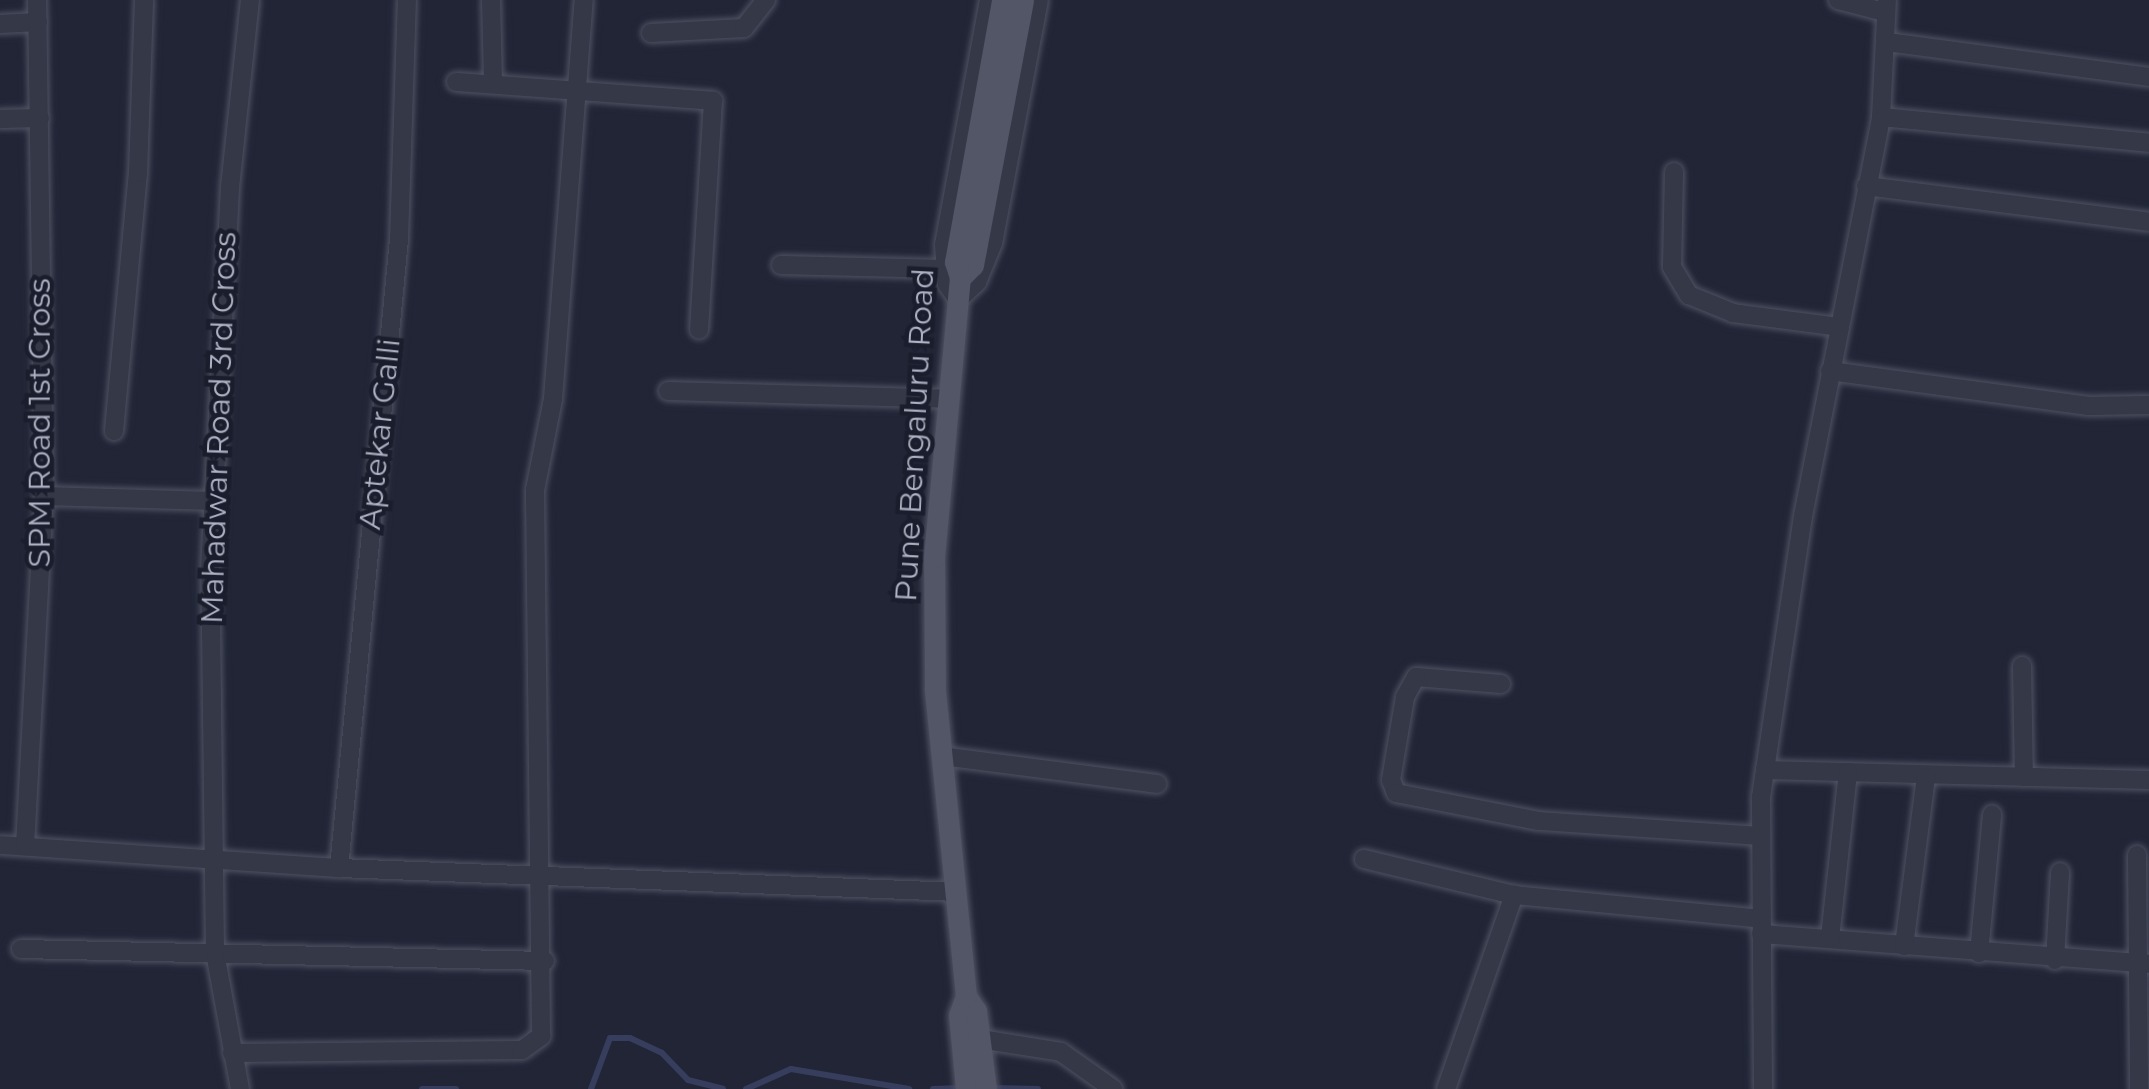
<!DOCTYPE html>
<style>
body{margin:0}
#map{position:relative;width:2149px;height:1089px;overflow:hidden;background:#212536;font-family:Montserrat,sans-serif}
div>[style]{position:absolute}
[style*='--x']{left:calc(var(--x)*1px);top:calc(var(--y)*1px);width:calc(var(--w)*1px);rotate:calc(var(--a)*1deg)}
.stream>*{height:6px;margin:-3px;padding:0 3px;transform-origin:3px;border-radius:3px;background:#363d5d}
.roads{filter:drop-shadow(0 0 3px #4f5262) drop-shadow(0 0 3px #4f5262)}
.minor>*{height:18px;margin:-9px;padding:0 9px;transform-origin:9px;border-radius:9px;background:#353847}
.major>*{height:21px;margin:-10.5px;padding:0 10.5px;transform-origin:10.5px;border-radius:10.5px;background:#525667}
span{translate:-50% -50%;white-space:nowrap;text-align:center;line-height:1.15;-webkit-text-stroke:9px #1a1d2c;paint-order:stroke}
.street-label{font-size:30px;color:#afb2c4}
</style>
<div id="map">
<div class="stream">
<i style="--x:991;--y:1088;--w:47;--a:1.2"></i>
<i style="--x:422;--y:1089;--w:34;--a:0"></i>
<i style="--x:591;--y:1089;--w:54;--a:-69.6"></i>
<i style="--x:610;--y:1038;--w:20;--a:0"></i>
<i style="--x:630;--y:1038;--w:35;--a:25"></i>
<i style="--x:662;--y:1053;--w:37;--a:46"></i>
<i style="--x:688;--y:1080;--w:36;--a:14"></i>
<i style="--x:746;--y:1089;--w:49;--a:-24"></i>
<i style="--x:791;--y:1069;--w:120;--a:9.6"></i>
<i style="--x:933;--y:1089;--w:27;--a:-2"></i>
</div>
<div class="roads">
<div class="minor">
<i style="--x:491;--y:0;--w:83;--a:88.6"></i>
<i style="--x:989;--y:0;--w:248;--a:100.4"></i>
<i style="--x:944;--y:244;--w:40;--a:85.7"></i>
<i style="--x:947;--y:284;--w:19;--a:55"></i>
<i style="--x:958;--y:300;--w:26;--a:-43"></i>
<i style="--x:977;--y:282;--w:42;--a:-67.7"></i>
<i style="--x:993;--y:243;--w:247;--a:-79.3"></i>
<i style="--x:1838;--y:0;--w:48;--a:14.6"></i>
<i style="--x:0;--y:24;--w:38;--a:-3"></i>
<i style="--x:651;--y:33;--w:93;--a:-3.1"></i>
<i style="--x:744;--y:28;--w:36;--a:-52"></i>
<i style="--x:1887;--y:42;--w:264;--a:7.6"></i>
<i style="--x:456;--y:82;--w:258;--a:4.2"></i>
<i style="--x:713;--y:101;--w:229;--a:93.5"></i>
<i style="--x:1881;--y:117;--w:269;--a:5.5"></i>
<i style="--x:0;--y:119;--w:40;--a:-1.4"></i>
<i style="--x:1674;--y:172;--w:95;--a:91.2"></i>
<i style="--x:1672;--y:267;--w:33;--a:59"></i>
<i style="--x:1689;--y:295;--w:48;--a:22.2"></i>
<i style="--x:1733;--y:313;--w:107;--a:7.5"></i>
<i style="--x:1866;--y:186;--w:285;--a:7.2"></i>
<i style="--x:781;--y:265;--w:163;--a:1.4"></i>
<i style="--x:1830;--y:371;--w:261;--a:7.7"></i>
<i style="--x:2089;--y:406;--w:60;--a:-1"></i>
<i style="--x:668;--y:391;--w:280;--a:1.6"></i>
<i style="--x:114;--y:431;--w:259;--a:-84.7"></i>
<i style="--x:138;--y:173;--w:173;--a:-88"></i>
<i style="--x:44;--y:496;--w:169;--a:1.7"></i>
<i style="--x:2022;--y:666;--w:111;--a:89"></i>
<i style="--x:1501;--y:684;--w:85;--a:-175.3"></i>
<i style="--x:1416;--y:677;--w:23;--a:119"></i>
<i style="--x:1405;--y:697;--w:84;--a:99.6"></i>
<i style="--x:1391;--y:780;--w:14;--a:69"></i>
<i style="--x:1396;--y:793;--w:146;--a:11.1"></i>
<i style="--x:1539;--y:821;--w:220;--a:3.9"></i>
<i style="--x:942;--y:756;--w:217;--a:7.4"></i>
<i style="--x:1765;--y:770;--w:384;--a:1.5"></i>
<i style="--x:0;--y:845;--w:340;--a:3.9"></i>
<i style="--x:339;--y:868;--w:618;--a:2.22"></i>
<i style="--x:25;--y:846;--w:351;--a:-86.9"></i>
<i style="--x:44;--y:496;--w:496;--a:-90.8"></i>
<i style="--x:2137;--y:855;--w:234;--a:89.5"></i>
<i style="--x:1364;--y:859;--w:154;--a:13.5"></i>
<i style="--x:1514;--y:895;--w:248;--a:5.5"></i>
<i style="--x:339;--y:868;--w:632;--a:-84.55"></i>
<i style="--x:399;--y:239;--w:239;--a:-88.1"></i>
<i style="--x:1761;--y:934;--w:389;--a:4.4"></i>
<i style="--x:1830;--y:938;--w:167;--a:-83.8"></i>
<i style="--x:1904;--y:946;--w:170;--a:-82.6"></i>
<i style="--x:21;--y:949;--w:524;--a:1.31"></i>
<i style="--x:1979;--y:953;--w:139;--a:-84.6"></i>
<i style="--x:2055;--y:960;--w:88;--a:-86.7"></i>
<i style="--x:980;--y:1039;--w:82;--a:9.1"></i>
<i style="--x:1061;--y:1052;--w:64;--a:35.4"></i>
<i style="--x:232;--y:1053;--w:290;--a:-0.6"></i>
<i style="--x:522;--y:1050;--w:24;--a:-36"></i>
<i style="--x:541;--y:1036;--w:546;--a:-90.63"></i>
<i style="--x:535;--y:490;--w:93;--a:-78.8"></i>
<i style="--x:553;--y:399;--w:400;--a:-85.6"></i>
<i style="--x:240;--y:1089;--w:138;--a:-100.4"></i>
<i style="--x:215;--y:953;--w:383;--a:-90.7"></i>
<i style="--x:210;--y:570;--w:384;--a:-87"></i>
<i style="--x:230;--y:187;--w:188;--a:-83.9"></i>
<i style="--x:1446;--y:1089;--w:206;--a:-70.7"></i>
<i style="--x:1763;--y:1089;--w:292;--a:-90.4"></i>
<i style="--x:1761;--y:797;--w:284;--a:-81.5"></i>
<i style="--x:1803;--y:516;--w:407;--a:-78.9"></i>
<i style="--x:1881;--y:117;--w:117;--a:-87.1"></i>
</div>
<div class="major">
<i style="--x:960;--y:278;--w:18;--a:-45"></i>
<i style="--x:973;--y:265;--w:270;--a:-79.3"></i>
<i style="--x:966;--y:996;--w:20;--a:110"></i>
<i style="--x:959;--y:1015;--w:74;--a:84.6"></i>
<i style="--x:986;--y:1089;--w:79;--a:-97.3"></i>
<i style="--x:976;--y:1011;--w:18;--a:-124"></i>
<i style="--x:966;--y:996;--w:309;--a:-95.8"></i>
<i style="--x:935;--y:689;--w:132;--a:-90.4"></i>
<i style="--x:934;--y:557;--w:280;--a:-84.7"></i>
<i style="--x:960;--y:278;--w:17;--a:-107"></i>
<i style="--x:955;--y:262;--w:266;--a:-79.8"></i>
</div>
</div>
<div class="street-label">
<span style="left:40px;top:423px;rotate:-90deg">SPM Road 1st Cross</span>
<span style="left:219px;top:428px;rotate:-88deg">Mahadwar Road 3rd Cross</span>
<span style="left:380px;top:434px;rotate:-84deg">Aptekar Galli</span>
<span style="left:915px;top:435px;rotate:-87deg">Pune Bengaluru Road</span>
</div>
</div>
